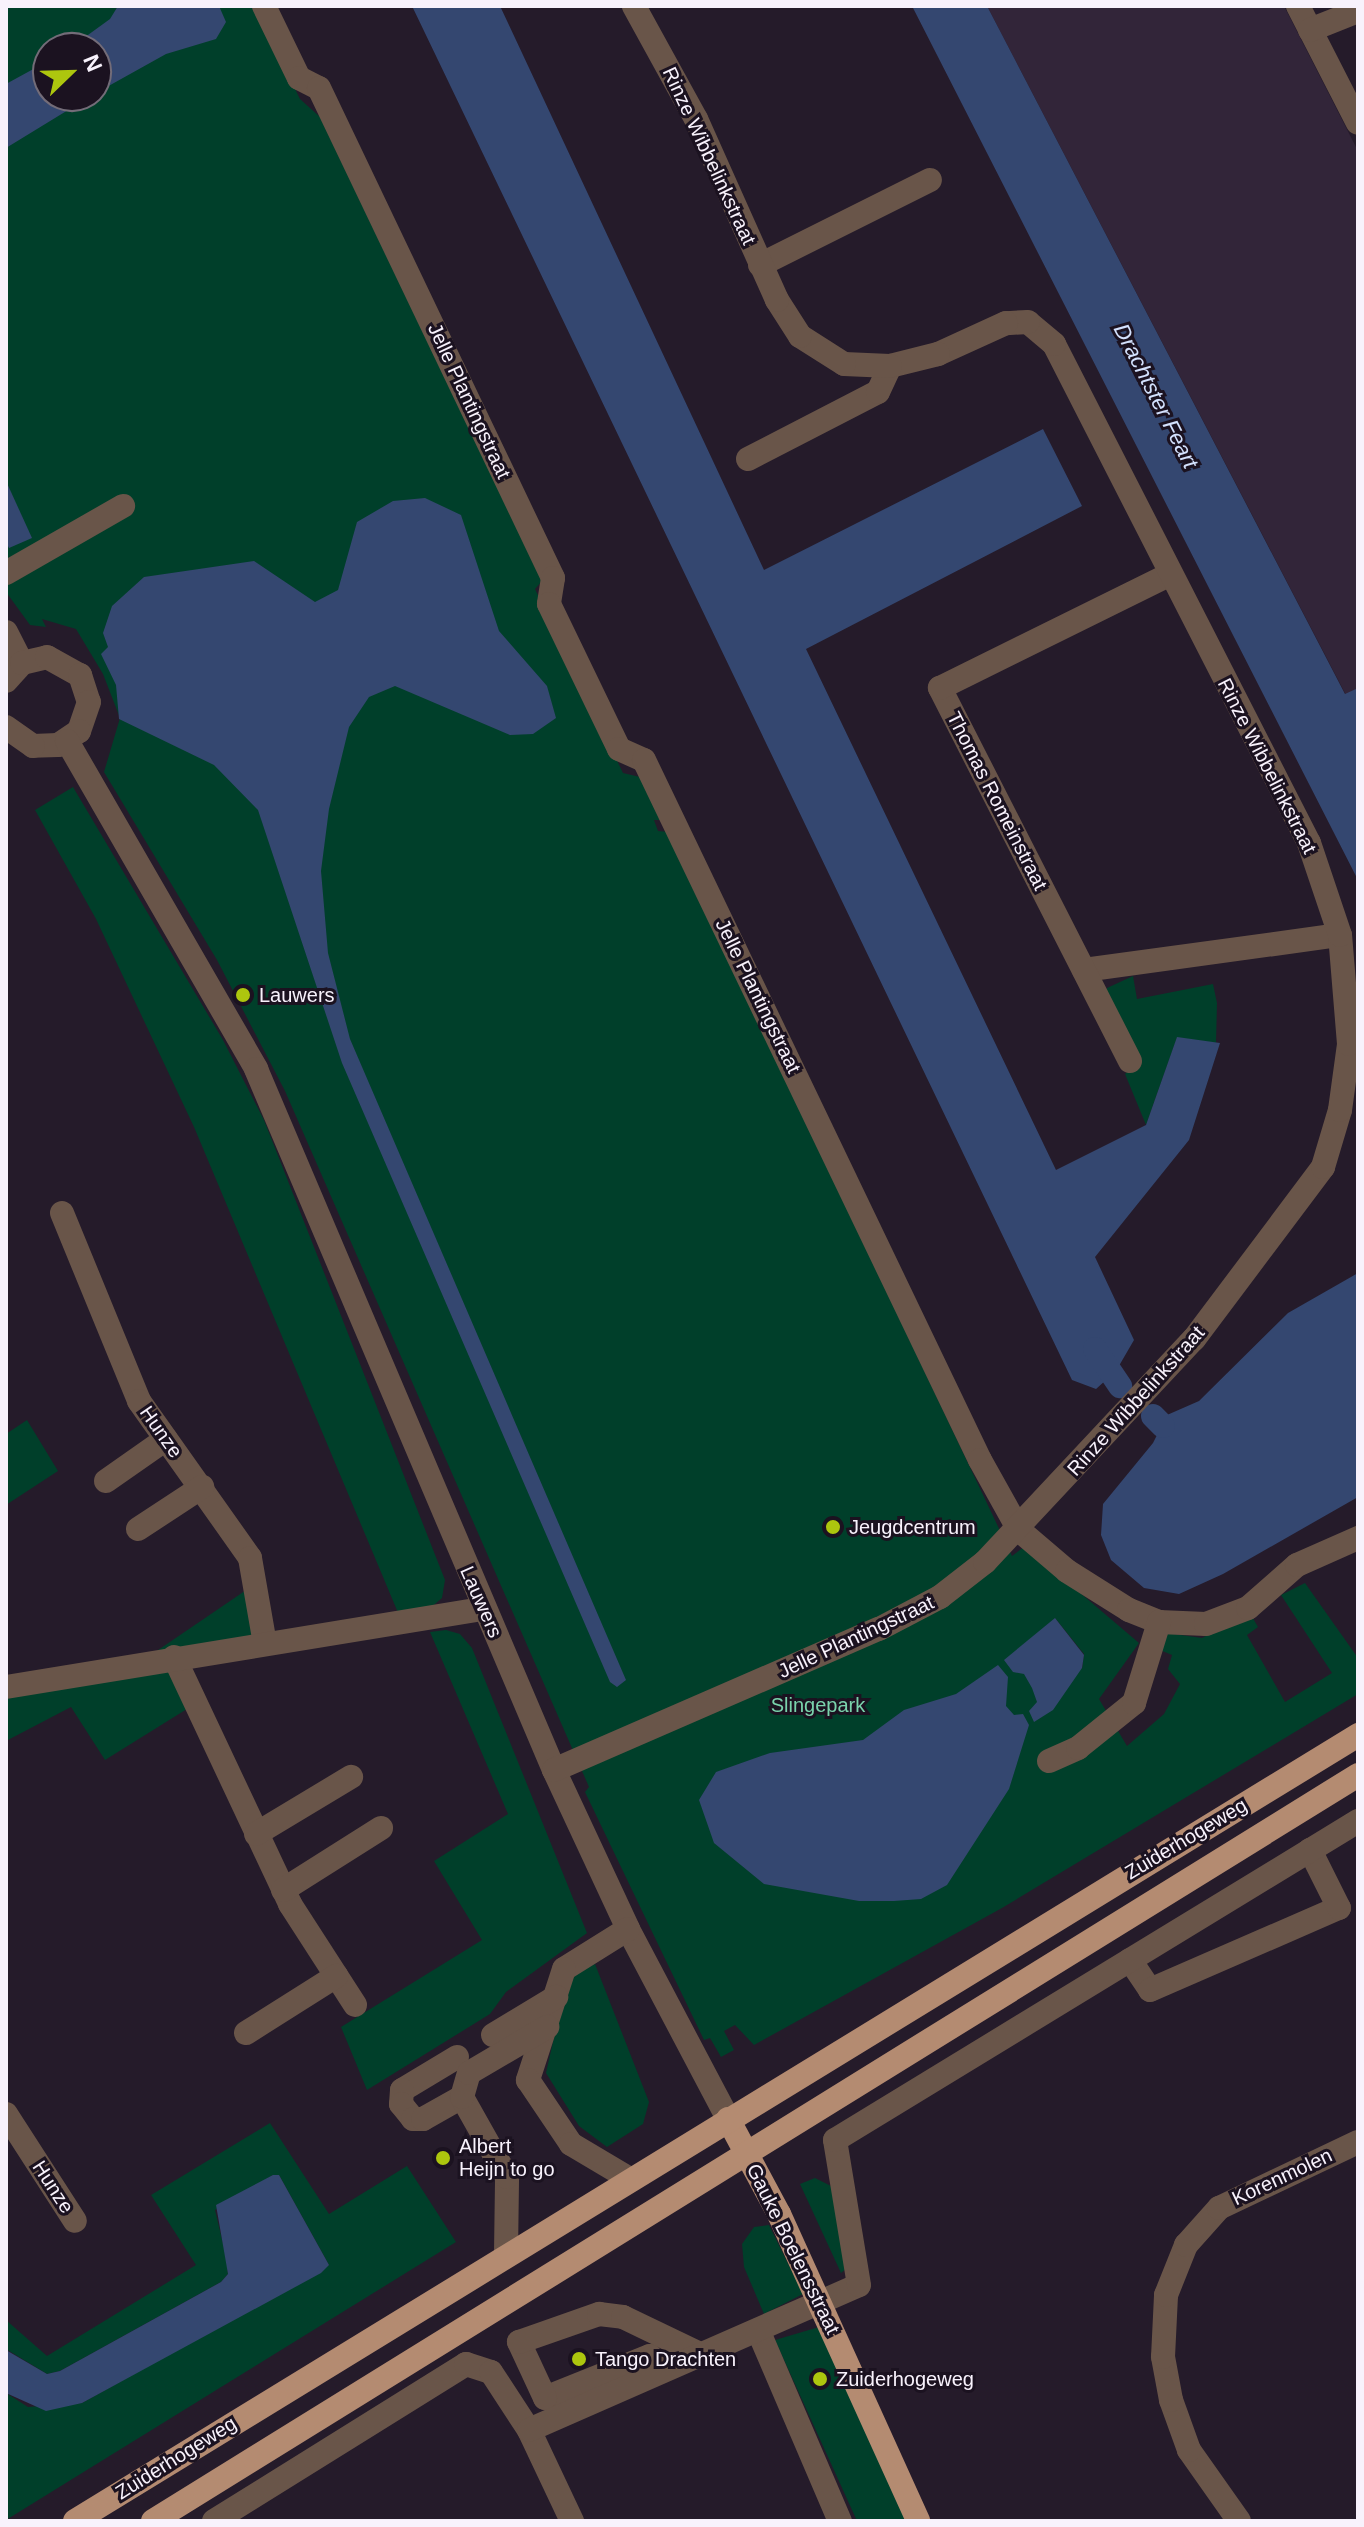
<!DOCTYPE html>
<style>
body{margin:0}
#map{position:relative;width:1364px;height:2527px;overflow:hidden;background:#251b2a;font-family:Arial,sans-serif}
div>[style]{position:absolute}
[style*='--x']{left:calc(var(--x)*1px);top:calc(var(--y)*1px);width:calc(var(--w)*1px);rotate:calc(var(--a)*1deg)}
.built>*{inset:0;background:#322539}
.green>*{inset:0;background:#003f2a}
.water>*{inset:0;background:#344770}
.canal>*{height:24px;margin:-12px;padding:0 12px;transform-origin:12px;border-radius:12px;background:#344770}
.minor>*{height:24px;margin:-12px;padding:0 12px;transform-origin:12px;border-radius:12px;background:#695549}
.major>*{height:24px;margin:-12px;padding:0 12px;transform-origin:12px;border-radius:12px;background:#b48b71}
.dots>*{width:22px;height:22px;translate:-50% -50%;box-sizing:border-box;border:4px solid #1b1220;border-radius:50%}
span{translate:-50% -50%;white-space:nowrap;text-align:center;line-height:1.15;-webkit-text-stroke:6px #1b1220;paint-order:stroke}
.street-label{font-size:20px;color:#f8f2fc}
.poi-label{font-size:20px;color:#f8f2fc}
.left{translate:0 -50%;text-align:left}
.park-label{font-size:20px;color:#7ad3ac}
.water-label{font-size:22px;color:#d3e1fd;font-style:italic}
.frame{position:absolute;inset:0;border:8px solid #f8f2fc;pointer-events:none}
.north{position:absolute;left:32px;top:32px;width:80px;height:80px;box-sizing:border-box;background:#1b1220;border:2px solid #736c78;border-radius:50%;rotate:67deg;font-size:22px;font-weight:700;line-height:32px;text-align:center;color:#f8f2fc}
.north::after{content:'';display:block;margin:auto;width:28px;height:36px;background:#adc60e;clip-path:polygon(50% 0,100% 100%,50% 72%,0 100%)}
</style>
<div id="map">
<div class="built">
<i style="clip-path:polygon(987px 6px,1284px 6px,1358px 151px,1358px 688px,1346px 695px)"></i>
</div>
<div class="green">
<i style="clip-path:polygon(evenodd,6px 6px,254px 6px,300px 99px,320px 117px,542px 581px,535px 589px,623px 773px,640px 777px,661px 820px,654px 820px,658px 831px,669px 832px,1012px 1556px,1025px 1546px,1139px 1643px,1099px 1699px,1127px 1746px,1164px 1714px,1180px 1684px,1168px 1669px,1172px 1655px,1160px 1650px,1167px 1633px,1202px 1638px,1250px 1613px,1258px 1627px,1247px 1635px,1285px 1702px,1332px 1673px,1281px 1595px,1305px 1583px,1358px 1658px,1358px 1694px,1002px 1908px,754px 2045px,735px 2025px,724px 2031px,734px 2050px,721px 2057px,710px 2038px,704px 2040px,585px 1792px,589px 1787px,285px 1091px,217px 960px,104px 772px,120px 718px,103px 674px,76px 629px,42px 619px,46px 627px,30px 625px,6px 592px,6px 6px,48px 48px,96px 48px,96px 96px,48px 96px,48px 48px,6px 6px,1055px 1618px,1084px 1654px,1082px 1669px,1055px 1618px)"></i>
<i style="clip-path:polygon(73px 787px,223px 1040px,264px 1120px,445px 1580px,442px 1598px,428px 1610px,399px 1615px,194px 1127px,96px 919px,35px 810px)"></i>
<i style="clip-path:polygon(1133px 976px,1137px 999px,1213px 984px,1217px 1003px,1216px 1043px,1177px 1038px,1146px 1125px,1125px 1074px,1140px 1060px,1107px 996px,1107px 988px)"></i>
<i style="clip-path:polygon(27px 1420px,58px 1471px,6px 1505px,6px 1434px)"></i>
<i style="clip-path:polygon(255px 1584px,265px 1644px,175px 1658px,195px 1704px,105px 1760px,71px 1707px,6px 1741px,6px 1692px,139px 1663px)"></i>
<i style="clip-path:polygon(446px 1630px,460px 1634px,472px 1648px,587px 1933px,506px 1992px,490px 2014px,367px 2090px,341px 2027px,482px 1940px,434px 1861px,508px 1814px,430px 1632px)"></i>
<i style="clip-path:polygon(595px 1964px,649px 2102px,643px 2124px,607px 2147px,579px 2126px,546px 2073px,561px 2006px,575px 1974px)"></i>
<i style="clip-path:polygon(270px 2123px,329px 2214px,407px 2166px,456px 2242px,6px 2520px,6px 2393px,28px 2407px,82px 2403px,329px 2265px,279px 2175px,273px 2175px,215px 2210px,226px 2256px,228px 2274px,221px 2282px,60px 2371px,47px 2374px,6px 2349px,6px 2320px,47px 2356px,196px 2265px,151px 2195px)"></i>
<i style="clip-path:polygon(815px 2178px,831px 2186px,847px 2268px,841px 2273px,800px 2184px)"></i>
<i style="clip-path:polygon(769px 2225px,803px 2294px,764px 2314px,744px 2267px,742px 2244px,754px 2227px)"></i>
<i style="clip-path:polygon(819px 2327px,908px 2521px,857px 2521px,775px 2340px)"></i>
</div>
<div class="water">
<i style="clip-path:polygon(118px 6px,219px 6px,226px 22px,216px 39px,166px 54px,96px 93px,96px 48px,70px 48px,110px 19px)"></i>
<i style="clip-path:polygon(412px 6px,500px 6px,764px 570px,1043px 429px,1082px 506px,806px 649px,1056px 1170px,1146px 1125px,1177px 1037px,1220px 1043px,1189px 1140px,1095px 1257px,1134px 1340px,1116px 1371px,1096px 1389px,1072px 1380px)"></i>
<i style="clip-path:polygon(912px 6px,987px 6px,1345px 694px,1358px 688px,1358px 880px)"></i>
<i style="clip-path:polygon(48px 61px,48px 96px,91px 96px,6px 148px,6px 84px)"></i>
<i style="clip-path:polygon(6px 481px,32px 538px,9px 548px,6px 542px)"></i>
<i style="clip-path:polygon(425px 498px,461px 515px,499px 631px,547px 686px,556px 718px,533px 734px,510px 735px,395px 686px,369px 697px,349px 727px,329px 809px,321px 871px,328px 953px,350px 1039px,626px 1680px,617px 1687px,610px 1682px,342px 1063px,258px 810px,214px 765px,119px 719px,116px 685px,101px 654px,108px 647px,103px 633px,112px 606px,144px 577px,254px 561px,315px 602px,338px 590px,357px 522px,393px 501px)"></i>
<i style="clip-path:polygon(1358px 1273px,1358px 1497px,1223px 1574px,1179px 1594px,1144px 1588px,1111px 1560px,1101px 1535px,1103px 1504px,1153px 1443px,1167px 1415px,1199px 1401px,1288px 1313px)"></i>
<i style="clip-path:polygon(1055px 1618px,1084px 1655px,1082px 1668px,1053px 1710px,1034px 1722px,1029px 1711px,1037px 1702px,1032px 1688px,1024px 1674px,1013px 1672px,1004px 1660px)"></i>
<i style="clip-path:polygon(998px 1665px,1008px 1677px,1006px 1706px,1014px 1715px,1023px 1714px,1029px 1725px,1009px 1789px,947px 1885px,921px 1899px,894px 1901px,859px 1901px,764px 1884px,714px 1843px,699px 1800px,716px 1772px,770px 1753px,863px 1740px,904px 1710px,956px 1694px)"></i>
<i style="clip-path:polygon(273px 2175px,279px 2175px,329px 2265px,321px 2273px,82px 2403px,46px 2411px,6px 2393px,6px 2350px,47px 2374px,60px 2371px,221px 2282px,228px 2274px,216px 2205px)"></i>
</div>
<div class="canal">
<i style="--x:1095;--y:1349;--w:45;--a:56"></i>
<i style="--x:1153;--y:1416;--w:14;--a:45"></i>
</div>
<div class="minor">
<i style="--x:264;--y:6;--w:80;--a:64.1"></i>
<i style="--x:299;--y:78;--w:22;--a:27"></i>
<i style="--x:319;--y:88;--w:543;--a:64.47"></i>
<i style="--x:553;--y:578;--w:26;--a:99"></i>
<i style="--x:549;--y:604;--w:161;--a:64.2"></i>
<i style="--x:619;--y:749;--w:27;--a:24"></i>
<i style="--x:644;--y:760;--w:776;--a:64.36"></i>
<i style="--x:980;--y:1460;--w:80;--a:60.9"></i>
<i style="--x:1019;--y:1530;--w:63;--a:40.5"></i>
<i style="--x:1067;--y:1571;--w:73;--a:32.2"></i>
<i style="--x:1129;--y:1610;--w:32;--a:22"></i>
<i style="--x:1159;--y:1622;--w:47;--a:2.4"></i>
<i style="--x:1206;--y:1624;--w:45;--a:-20.9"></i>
<i style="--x:1248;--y:1608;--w:65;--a:-41.3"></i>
<i style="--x:1297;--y:1565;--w:67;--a:-23.9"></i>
<i style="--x:1298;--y:6;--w:131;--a:62.9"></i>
<i style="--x:1310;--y:30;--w:52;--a:-21.6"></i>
<i style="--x:760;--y:265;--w:190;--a:-26.6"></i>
<i style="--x:748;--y:459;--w:146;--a:-27.3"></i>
<i style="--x:878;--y:392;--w:29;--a:-65"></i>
<i style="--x:6;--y:573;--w:135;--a:-29.8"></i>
<i style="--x:6;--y:632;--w:35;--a:63"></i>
<i style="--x:6;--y:681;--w:24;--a:-48"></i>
<i style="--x:22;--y:663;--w:26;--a:-13"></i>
<i style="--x:47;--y:657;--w:38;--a:29"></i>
<i style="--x:80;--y:675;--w:28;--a:72"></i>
<i style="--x:89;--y:702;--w:31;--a:109"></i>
<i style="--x:79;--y:731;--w:25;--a:146"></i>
<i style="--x:58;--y:745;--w:25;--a:178"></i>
<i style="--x:33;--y:746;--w:33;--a:-145"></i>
<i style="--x:67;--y:741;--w:379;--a:60"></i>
<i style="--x:256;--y:1069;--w:762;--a:66.97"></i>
<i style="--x:554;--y:1770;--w:175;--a:65"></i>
<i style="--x:628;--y:1929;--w:215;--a:62.2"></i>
<i style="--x:1084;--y:970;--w:258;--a:-7.8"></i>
<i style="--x:1130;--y:1061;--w:419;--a:-117"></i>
<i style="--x:940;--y:688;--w:255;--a:-26.3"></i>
<i style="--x:62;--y:1213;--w:203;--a:67.7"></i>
<i style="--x:139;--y:1401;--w:192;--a:54.7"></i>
<i style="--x:250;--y:1558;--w:87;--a:80.1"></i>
<i style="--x:106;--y:1481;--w:73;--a:-35"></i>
<i style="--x:138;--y:1529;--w:77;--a:-33.3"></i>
<i style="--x:174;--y:1657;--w:273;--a:64.8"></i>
<i style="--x:290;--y:1904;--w:120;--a:57.2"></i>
<i style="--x:6;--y:1687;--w:483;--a:-9.3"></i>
<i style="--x:1049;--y:1761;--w:32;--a:-24"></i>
<i style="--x:1078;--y:1748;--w:72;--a:-38.8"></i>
<i style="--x:1134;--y:1703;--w:85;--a:-72.8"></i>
<i style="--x:554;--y:1770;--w:354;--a:-23.5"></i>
<i style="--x:879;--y:1629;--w:69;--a:-27.7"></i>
<i style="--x:940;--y:1597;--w:57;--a:-37.9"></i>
<i style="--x:985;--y:1562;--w:306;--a:-46.9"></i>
<i style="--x:1194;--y:1339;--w:215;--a:-53.1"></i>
<i style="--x:1323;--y:1167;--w:59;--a:-73.4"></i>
<i style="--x:1340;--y:1110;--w:67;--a:-82.2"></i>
<i style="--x:1349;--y:1044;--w:109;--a:-94.7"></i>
<i style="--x:1340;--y:935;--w:97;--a:-108.6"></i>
<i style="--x:1309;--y:843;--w:560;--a:-117.07"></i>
<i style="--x:1054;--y:344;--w:34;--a:-140"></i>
<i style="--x:1028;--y:322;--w:22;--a:177"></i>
<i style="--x:1006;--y:323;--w:75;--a:155.5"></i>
<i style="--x:938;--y:354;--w:49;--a:166"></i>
<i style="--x:890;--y:366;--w:46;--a:-177.5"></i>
<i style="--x:844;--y:364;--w:52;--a:-147.5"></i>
<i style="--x:800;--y:336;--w:43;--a:-122.6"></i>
<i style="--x:777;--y:300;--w:198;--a:-114.1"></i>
<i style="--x:696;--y:119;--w:129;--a:-118.8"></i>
<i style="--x:256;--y:1834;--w:111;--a:-31"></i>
<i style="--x:283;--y:1890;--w:116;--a:-32.3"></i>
<i style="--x:628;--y:1929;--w:75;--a:148"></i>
<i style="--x:564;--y:1969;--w:117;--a:108"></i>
<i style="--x:528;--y:2080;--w:77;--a:56.1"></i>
<i style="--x:571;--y:2144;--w:69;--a:30.7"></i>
<i style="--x:1130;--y:1960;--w:36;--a:56"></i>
<i style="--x:1150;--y:1990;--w:206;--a:-23.5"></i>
<i style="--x:1339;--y:1908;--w:65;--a:-116.6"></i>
<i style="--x:246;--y:2033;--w:107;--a:-32.3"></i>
<i style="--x:493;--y:2035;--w:74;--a:-31.1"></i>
<i style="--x:457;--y:2057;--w:64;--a:149"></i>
<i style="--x:402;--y:2090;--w:14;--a:94"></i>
<i style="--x:401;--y:2104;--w:19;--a:51"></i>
<i style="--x:413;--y:2119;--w:10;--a:0"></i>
<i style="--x:423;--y:2119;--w:45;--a:-29.4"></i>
<i style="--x:6;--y:2114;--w:127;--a:57.2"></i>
<i style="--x:506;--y:2253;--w:76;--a:-89.2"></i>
<i style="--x:507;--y:2177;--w:92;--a:-119.4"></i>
<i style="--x:462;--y:2097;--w:25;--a:-74"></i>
<i style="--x:469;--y:2073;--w:91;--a:-30.5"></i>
<i style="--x:758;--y:2330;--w:208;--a:66.8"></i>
<i style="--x:663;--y:2370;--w:19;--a:-133"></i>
<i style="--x:650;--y:2356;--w:113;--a:158.2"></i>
<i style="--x:545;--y:2398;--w:62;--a:-114.9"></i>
<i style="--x:519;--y:2342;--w:85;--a:-19.3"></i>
<i style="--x:599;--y:2314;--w:24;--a:7"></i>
<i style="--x:623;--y:2317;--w:85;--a:25.7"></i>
<i style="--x:529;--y:2430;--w:101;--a:64.7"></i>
<i style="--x:214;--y:2521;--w:297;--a:-31.9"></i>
<i style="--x:466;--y:2364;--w:26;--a:18"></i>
<i style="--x:491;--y:2372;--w:69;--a:56.8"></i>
<i style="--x:529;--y:2430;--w:360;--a:-23.7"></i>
<i style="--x:859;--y:2285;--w:147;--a:-99.4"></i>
<i style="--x:835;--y:2140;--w:613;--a:-31.38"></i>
<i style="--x:1239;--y:2521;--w:87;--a:-125.2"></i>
<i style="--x:1189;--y:2450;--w:53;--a:-109.8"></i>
<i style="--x:1171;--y:2400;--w:44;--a:-100.5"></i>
<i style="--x:1163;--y:2357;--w:62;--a:-87.2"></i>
<i style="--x:1166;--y:2295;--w:54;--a:-68.2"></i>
<i style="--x:1186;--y:2245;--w:50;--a:-48.3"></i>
<i style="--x:1219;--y:2208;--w:154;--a:-25.4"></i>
</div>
<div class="major">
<i style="--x:728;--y:2119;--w:108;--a:61.8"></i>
<i style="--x:779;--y:2214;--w:337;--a:65.6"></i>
<i style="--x:75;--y:2521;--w:1505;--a:-31.49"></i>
<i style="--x:153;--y:2521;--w:1417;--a:-31.76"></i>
</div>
<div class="dots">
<i style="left:243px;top:995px;background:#adc60e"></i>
<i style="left:833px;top:1527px;background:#adc60e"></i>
<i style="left:443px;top:2158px;background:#adc60e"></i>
<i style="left:579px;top:2359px;background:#adc60e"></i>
<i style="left:820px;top:2379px;background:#adc60e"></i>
</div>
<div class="street-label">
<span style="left:709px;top:156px;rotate:65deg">Rinze Wibbelinkstraat</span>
<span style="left:469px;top:401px;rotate:65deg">Jelle Plantingstraat</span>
<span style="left:1267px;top:766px;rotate:63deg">Rinze Wibbelinkstraat</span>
<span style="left:997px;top:801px;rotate:63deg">Thomas Romeinstraat</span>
<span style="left:758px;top:996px;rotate:64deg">Jelle Plantingstraat</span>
<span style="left:1136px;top:1401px;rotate:-48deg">Rinze Wibbelinkstraat</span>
<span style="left:161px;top:1432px;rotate:55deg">Hunze</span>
<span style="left:481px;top:1602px;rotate:66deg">Lauwers</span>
<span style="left:856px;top:1637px;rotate:-25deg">Jelle Plantingstraat</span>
<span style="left:1186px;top:1839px;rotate:-31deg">Zuiderhogeweg</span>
<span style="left:1282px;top:2177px;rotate:-25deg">Korenmolen</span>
<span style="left:53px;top:2187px;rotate:57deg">Hunze</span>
<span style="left:793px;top:2249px;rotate:64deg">Gauke Boelensstraat</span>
<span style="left:176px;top:2458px;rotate:-32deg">Zuiderhogeweg</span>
</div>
<div class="poi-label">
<span class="left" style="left:259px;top:995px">Lauwers</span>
<span class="left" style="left:849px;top:1527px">Jeugdcentrum</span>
<span class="left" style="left:459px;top:2158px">Albert<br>Heijn to go</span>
<span class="left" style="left:595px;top:2359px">Tango Drachten</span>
<span class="left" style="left:836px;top:2379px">Zuiderhogeweg</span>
</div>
<div class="park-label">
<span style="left:818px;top:1705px">Slingepark</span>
</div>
<div class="water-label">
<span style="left:1156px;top:396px;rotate:63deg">Drachtster Feart</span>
</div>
<div class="frame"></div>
<div class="north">N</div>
</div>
